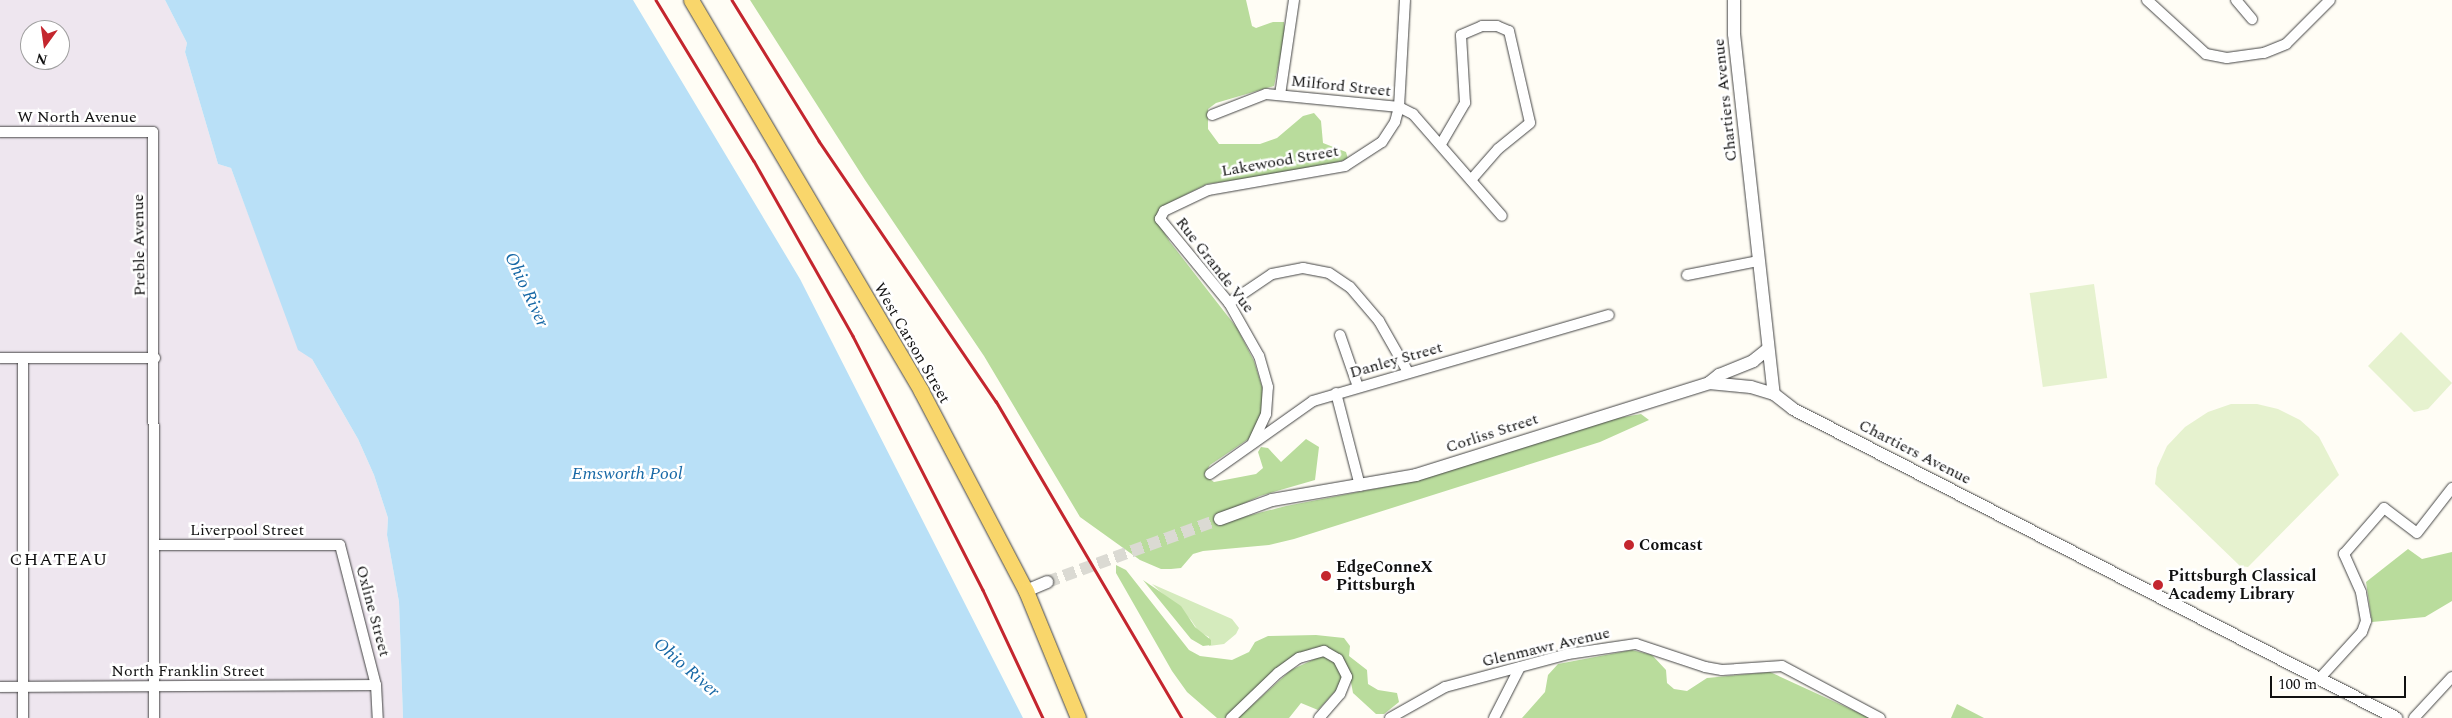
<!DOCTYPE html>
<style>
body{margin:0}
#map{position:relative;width:2452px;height:718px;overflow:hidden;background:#fffdf5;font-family:Spectral,serif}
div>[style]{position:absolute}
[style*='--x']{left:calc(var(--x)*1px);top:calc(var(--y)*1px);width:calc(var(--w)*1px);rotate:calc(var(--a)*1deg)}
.industrial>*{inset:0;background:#eee6ef}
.green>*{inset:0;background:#d5ebbd}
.forest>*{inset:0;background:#b9dc9c}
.pitch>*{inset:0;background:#e6f2cf;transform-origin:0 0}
.water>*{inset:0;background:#b9e0f7}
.tertiary-tunnel>*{height:12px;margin-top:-6px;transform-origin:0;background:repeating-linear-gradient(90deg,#dbdad3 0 12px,transparent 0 18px)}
.roads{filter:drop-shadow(0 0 1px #444) drop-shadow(0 0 1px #444)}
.minor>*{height:10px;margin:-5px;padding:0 5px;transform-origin:5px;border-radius:5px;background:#fff}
.tertiary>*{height:12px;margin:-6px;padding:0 6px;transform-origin:6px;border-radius:6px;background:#fff}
.primary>*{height:15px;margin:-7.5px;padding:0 7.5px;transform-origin:7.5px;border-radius:7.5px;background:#f9d66b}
.rail>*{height:2.5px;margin:-1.25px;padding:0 1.25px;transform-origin:1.25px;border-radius:1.25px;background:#c4262e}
.dots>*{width:14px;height:14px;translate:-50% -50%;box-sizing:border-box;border:2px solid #fff;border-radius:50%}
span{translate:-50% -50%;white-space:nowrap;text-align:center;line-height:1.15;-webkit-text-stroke:5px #fff;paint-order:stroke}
.street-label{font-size:16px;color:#111}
.poi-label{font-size:16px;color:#111;font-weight:700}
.left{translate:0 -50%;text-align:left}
.water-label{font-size:18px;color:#1768a6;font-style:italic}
.neighbourhood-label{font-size:18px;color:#111;letter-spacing:1px}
.north{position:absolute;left:20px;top:20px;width:50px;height:50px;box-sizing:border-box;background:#fff;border:1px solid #a0a0a0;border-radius:50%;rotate:194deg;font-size:14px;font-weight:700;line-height:20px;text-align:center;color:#111}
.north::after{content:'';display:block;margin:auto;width:18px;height:22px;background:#c4262e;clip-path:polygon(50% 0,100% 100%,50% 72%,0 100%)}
.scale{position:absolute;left:2270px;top:676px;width:136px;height:22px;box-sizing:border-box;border:2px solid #111;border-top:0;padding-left:6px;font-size:15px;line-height:18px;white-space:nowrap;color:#111;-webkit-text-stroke:4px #fff;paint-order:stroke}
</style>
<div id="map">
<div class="industrial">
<i style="clip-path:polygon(evenodd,0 0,165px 0,187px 43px,185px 52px,218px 164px,231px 168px,294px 336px,312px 359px,358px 439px,374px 475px,388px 518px,387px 535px,399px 602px,403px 718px,0 718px,0 0,30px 30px,60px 30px,60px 60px,30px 60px,30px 30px)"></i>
</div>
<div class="green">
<i style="clip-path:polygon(1152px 584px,1232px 619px,1239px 628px,1236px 634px,1224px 644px,1209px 646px,1209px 637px,1199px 632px,1191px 620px)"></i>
</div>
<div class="forest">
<i style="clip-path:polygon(750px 0,1246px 0,1252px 26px,1256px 28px,1273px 22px,1284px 22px,1285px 35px,1274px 86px,1216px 103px,1208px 109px,1208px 129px,1219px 144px,1260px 144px,1277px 138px,1303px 116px,1314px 113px,1321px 121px,1323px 143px,1346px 152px,1348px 159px,1313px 169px,1207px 184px,1163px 206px,1157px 221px,1170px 242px,1237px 328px,1254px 361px,1263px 390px,1262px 412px,1253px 436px,1210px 465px,1204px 475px,1214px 482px,1256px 474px,1263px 468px,1258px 452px,1261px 447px,1268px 448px,1281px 462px,1306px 439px,1319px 447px,1315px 480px,1260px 496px,1219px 515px,1228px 521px,1286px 506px,1410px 482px,1612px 419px,1641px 414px,1649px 420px,1600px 442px,1294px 539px,1269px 545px,1203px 551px,1193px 554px,1181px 568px,1171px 569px,1161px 569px,1140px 560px,1080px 517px,984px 356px,865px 180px)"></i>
<i style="clip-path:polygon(2408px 549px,2422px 559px,2452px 552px,2452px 601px,2425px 617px,2372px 622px,2366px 582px)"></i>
<i style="clip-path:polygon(1116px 565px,1126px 570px,1189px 650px,1200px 656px,1232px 660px,1249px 652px,1255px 642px,1268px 636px,1316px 635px,1344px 638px,1350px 646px,1349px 656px,1367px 670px,1368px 684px,1378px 690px,1397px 693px,1399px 702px,1384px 714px,1376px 714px,1353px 693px,1350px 677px,1322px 648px,1313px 648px,1288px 660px,1225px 718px,1217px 718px,1187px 692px,1172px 671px,1116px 573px)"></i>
<i style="clip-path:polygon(1143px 580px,1181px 606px,1195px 627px,1211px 640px,1211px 645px,1203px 646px,1191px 639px)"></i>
<i style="clip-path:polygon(1632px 650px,1652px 655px,1666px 670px,1667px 683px,1674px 689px,1687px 691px,1707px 678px,1770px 672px,1870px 718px,1522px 718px,1545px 692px,1548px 675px,1558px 664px)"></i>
<i style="clip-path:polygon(1321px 656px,1333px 659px,1343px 673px,1339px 687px,1318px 710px,1301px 703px,1289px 718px,1238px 718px,1291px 670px)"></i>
<i style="clip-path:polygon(1957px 704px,1984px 718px,1951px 718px)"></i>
</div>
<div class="pitch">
<i style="left:2094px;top:284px;width:95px;height:65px;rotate:82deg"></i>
<i style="clip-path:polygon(2401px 332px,2452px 383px,2428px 409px,2414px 412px,2368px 366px)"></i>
<i style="clip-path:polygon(2231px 404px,2257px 404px,2278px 409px,2300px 420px,2319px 437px,2339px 475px,2248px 567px,2240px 566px,2155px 484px,2157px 468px,2167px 446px,2185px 427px,2208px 412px)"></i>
</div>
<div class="water">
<i style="clip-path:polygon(165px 0,633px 0,800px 279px,1023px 718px,403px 718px,399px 602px,387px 535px,388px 518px,374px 475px,358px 439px,312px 359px,298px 350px,231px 168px,218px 164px,185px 52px,187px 43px)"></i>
</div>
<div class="tertiary-tunnel">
<i style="--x:1047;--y:582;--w:184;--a:-20"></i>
</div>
<div class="roads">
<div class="minor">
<i style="--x:2147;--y:0;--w:80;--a:42.5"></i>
<i style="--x:2206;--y:54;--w:21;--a:11"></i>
<i style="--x:2227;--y:58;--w:37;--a:-8"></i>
<i style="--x:2264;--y:53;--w:24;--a:-22"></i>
<i style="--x:2286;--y:44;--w:62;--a:-45"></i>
<i style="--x:2236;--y:0;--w:25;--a:50"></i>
<i style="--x:1280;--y:95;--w:96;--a:-81.6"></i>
<i style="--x:1212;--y:115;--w:58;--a:-21.3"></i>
<i style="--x:1266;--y:94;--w:134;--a:5.6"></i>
<i style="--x:1399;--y:107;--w:16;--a:27"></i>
<i style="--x:1413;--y:114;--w:135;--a:48.9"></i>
<i style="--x:0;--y:132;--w:153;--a:0"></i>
<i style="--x:153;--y:132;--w:586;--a:89.9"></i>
<i style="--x:1441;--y:144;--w:48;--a:-59.7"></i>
<i style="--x:1465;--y:103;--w:68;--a:-93.4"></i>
<i style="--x:1461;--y:35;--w:23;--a:-23"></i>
<i style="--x:1482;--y:26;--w:15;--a:0"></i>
<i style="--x:1497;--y:26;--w:13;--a:23"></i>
<i style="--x:1509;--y:31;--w:94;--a:77.1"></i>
<i style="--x:1530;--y:123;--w:41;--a:140.9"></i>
<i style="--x:1498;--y:149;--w:41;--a:131.1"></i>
<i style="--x:1687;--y:275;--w:72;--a:-11.2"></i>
<i style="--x:1229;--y:303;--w:52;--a:-34"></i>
<i style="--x:1272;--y:274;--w:32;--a:-11"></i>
<i style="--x:1303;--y:268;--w:26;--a:11"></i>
<i style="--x:1329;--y:273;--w:25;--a:34"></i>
<i style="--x:1350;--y:287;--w:45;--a:49.5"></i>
<i style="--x:1379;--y:321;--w:59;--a:60.4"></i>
<i style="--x:1340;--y:335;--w:55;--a:70.9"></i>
<i style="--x:0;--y:358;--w:155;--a:0"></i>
<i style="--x:1336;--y:393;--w:96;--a:75.5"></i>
<i style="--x:1253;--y:442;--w:31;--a:-65"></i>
<i style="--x:1266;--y:414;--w:27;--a:-86"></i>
<i style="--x:1268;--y:387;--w:32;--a:-106"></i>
<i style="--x:1259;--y:356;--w:61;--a:-119.5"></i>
<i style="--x:1229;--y:303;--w:109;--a:-129.4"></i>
<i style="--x:1160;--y:219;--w:9;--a:-63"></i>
<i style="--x:1164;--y:211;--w:49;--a:-25.5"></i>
<i style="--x:1208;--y:190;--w:139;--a:-9.9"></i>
<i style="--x:1345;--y:166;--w:44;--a:-33"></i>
<i style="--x:1382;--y:142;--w:24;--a:-57"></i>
<i style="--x:1395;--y:122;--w:16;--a:-75"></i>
<i style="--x:1399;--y:107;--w:107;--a:-86.8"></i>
<i style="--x:1210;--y:474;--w:126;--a:-35.3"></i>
<i style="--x:1313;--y:401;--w:308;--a:-16.2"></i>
<i style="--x:155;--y:545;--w:185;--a:0"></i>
<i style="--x:340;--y:545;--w:145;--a:75.6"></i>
<i style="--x:376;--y:685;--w:33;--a:87"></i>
<i style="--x:2320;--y:678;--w:62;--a:-47.6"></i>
<i style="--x:2362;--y:632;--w:12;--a:-70"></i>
<i style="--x:2366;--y:621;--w:29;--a:-100"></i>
<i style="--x:2361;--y:592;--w:42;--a:-114.1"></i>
<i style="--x:2344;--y:554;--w:61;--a:-49"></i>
<i style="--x:2384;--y:508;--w:41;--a:37.1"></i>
<i style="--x:2417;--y:533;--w:57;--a:-52.1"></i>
<i style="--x:0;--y:687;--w:376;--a:-0.3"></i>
<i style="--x:23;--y:718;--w:360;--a:-90"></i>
<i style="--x:1231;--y:718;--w:65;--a:-43.8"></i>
<i style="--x:1278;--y:673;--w:26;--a:-36"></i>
<i style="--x:1299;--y:658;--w:26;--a:-16"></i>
<i style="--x:1324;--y:651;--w:16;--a:30"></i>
<i style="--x:1338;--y:659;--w:20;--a:63"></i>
<i style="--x:1347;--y:677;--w:18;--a:112"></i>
<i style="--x:1340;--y:694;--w:32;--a:131"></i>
<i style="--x:1390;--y:718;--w:63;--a:-29.4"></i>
<i style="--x:1445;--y:687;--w:127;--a:-15"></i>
<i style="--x:1568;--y:654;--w:69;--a:-8.4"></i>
<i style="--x:1636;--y:644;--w:73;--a:18.4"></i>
<i style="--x:1705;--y:667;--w:17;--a:10"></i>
<i style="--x:1722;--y:670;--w:60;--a:-3.8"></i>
<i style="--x:1782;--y:666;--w:111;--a:28"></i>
<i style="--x:1494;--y:718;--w:57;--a:-63"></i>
<i style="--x:2414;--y:718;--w:56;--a:-47.2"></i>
</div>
<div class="tertiary">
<i style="--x:1734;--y:0;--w:34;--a:90"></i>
<i style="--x:1734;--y:34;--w:362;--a:83.7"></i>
<i style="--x:1774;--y:394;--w:24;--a:38"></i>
<i style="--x:1793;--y:409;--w:678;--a:27.13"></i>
<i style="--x:1709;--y:383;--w:13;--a:-39"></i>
<i style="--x:1719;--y:375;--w:37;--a:-22"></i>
<i style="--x:1753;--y:361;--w:19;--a:-39"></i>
<i style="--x:1220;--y:519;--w:55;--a:-20.1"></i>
<i style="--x:1272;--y:500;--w:146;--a:-9.8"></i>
<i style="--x:1416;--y:475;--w:307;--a:-17.4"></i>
<i style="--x:1709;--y:383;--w:42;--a:5.4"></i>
<i style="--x:1751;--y:387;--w:24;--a:17"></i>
<i style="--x:1026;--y:591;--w:23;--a:-23"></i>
</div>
<div class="primary">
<i style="--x:691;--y:0;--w:454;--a:59.5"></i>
<i style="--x:921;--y:391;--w:226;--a:62.3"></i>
<i style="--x:1026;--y:591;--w:137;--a:67.7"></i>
</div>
</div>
<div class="rail">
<i style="--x:656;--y:0;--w:188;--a:58.7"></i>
<i style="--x:754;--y:161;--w:201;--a:60.5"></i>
<i style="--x:853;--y:336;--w:285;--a:62.9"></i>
<i style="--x:983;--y:590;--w:141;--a:64.9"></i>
<i style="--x:732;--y:0;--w:166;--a:58.3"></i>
<i style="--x:819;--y:141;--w:315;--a:55.8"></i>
<i style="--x:996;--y:401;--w:368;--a:59.6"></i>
</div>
<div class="dots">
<i style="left:1629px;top:545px;background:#c4262e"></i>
<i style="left:1326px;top:576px;background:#c4262e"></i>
<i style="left:2158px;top:585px;background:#c4262e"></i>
</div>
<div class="street-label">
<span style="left:1341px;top:86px;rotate:6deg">Milford Street</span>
<span style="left:1725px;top:100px;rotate:-96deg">Chartiers Avenue</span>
<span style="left:77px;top:117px">W North Avenue</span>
<span style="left:1280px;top:161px;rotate:-10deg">Lakewood Street</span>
<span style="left:139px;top:245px;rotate:-91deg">Preble Avenue</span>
<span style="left:1215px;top:265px;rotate:52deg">Rue Grande Vue</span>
<span style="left:912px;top:343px;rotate:60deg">West Carson Street</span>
<span style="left:1396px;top:360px;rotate:-16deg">Danley Street</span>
<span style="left:1492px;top:433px;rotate:-18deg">Corliss Street</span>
<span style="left:1915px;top:452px;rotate:27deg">Chartiers Avenue</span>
<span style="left:247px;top:530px">Liverpool Street</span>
<span style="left:373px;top:611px;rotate:75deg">Oxline Street</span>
<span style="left:1546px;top:647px;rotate:-13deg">Glenmawr Avenue</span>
<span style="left:188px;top:671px">North Franklin Street</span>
</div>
<div class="poi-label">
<span class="left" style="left:1639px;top:545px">Comcast</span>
<span class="left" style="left:1336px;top:576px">EdgeConneX<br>Pittsburgh</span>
<span class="left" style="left:2168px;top:585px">Pittsburgh Classical<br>Academy Library</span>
</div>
<div class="water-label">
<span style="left:526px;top:290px;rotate:65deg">Ohio River</span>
<span style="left:627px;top:474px">Emsworth Pool</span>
<span style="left:686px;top:668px;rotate:41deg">Ohio River</span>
</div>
<div class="neighbourhood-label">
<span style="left:59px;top:560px">CHATEAU</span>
</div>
<div class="north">N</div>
<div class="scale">100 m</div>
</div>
